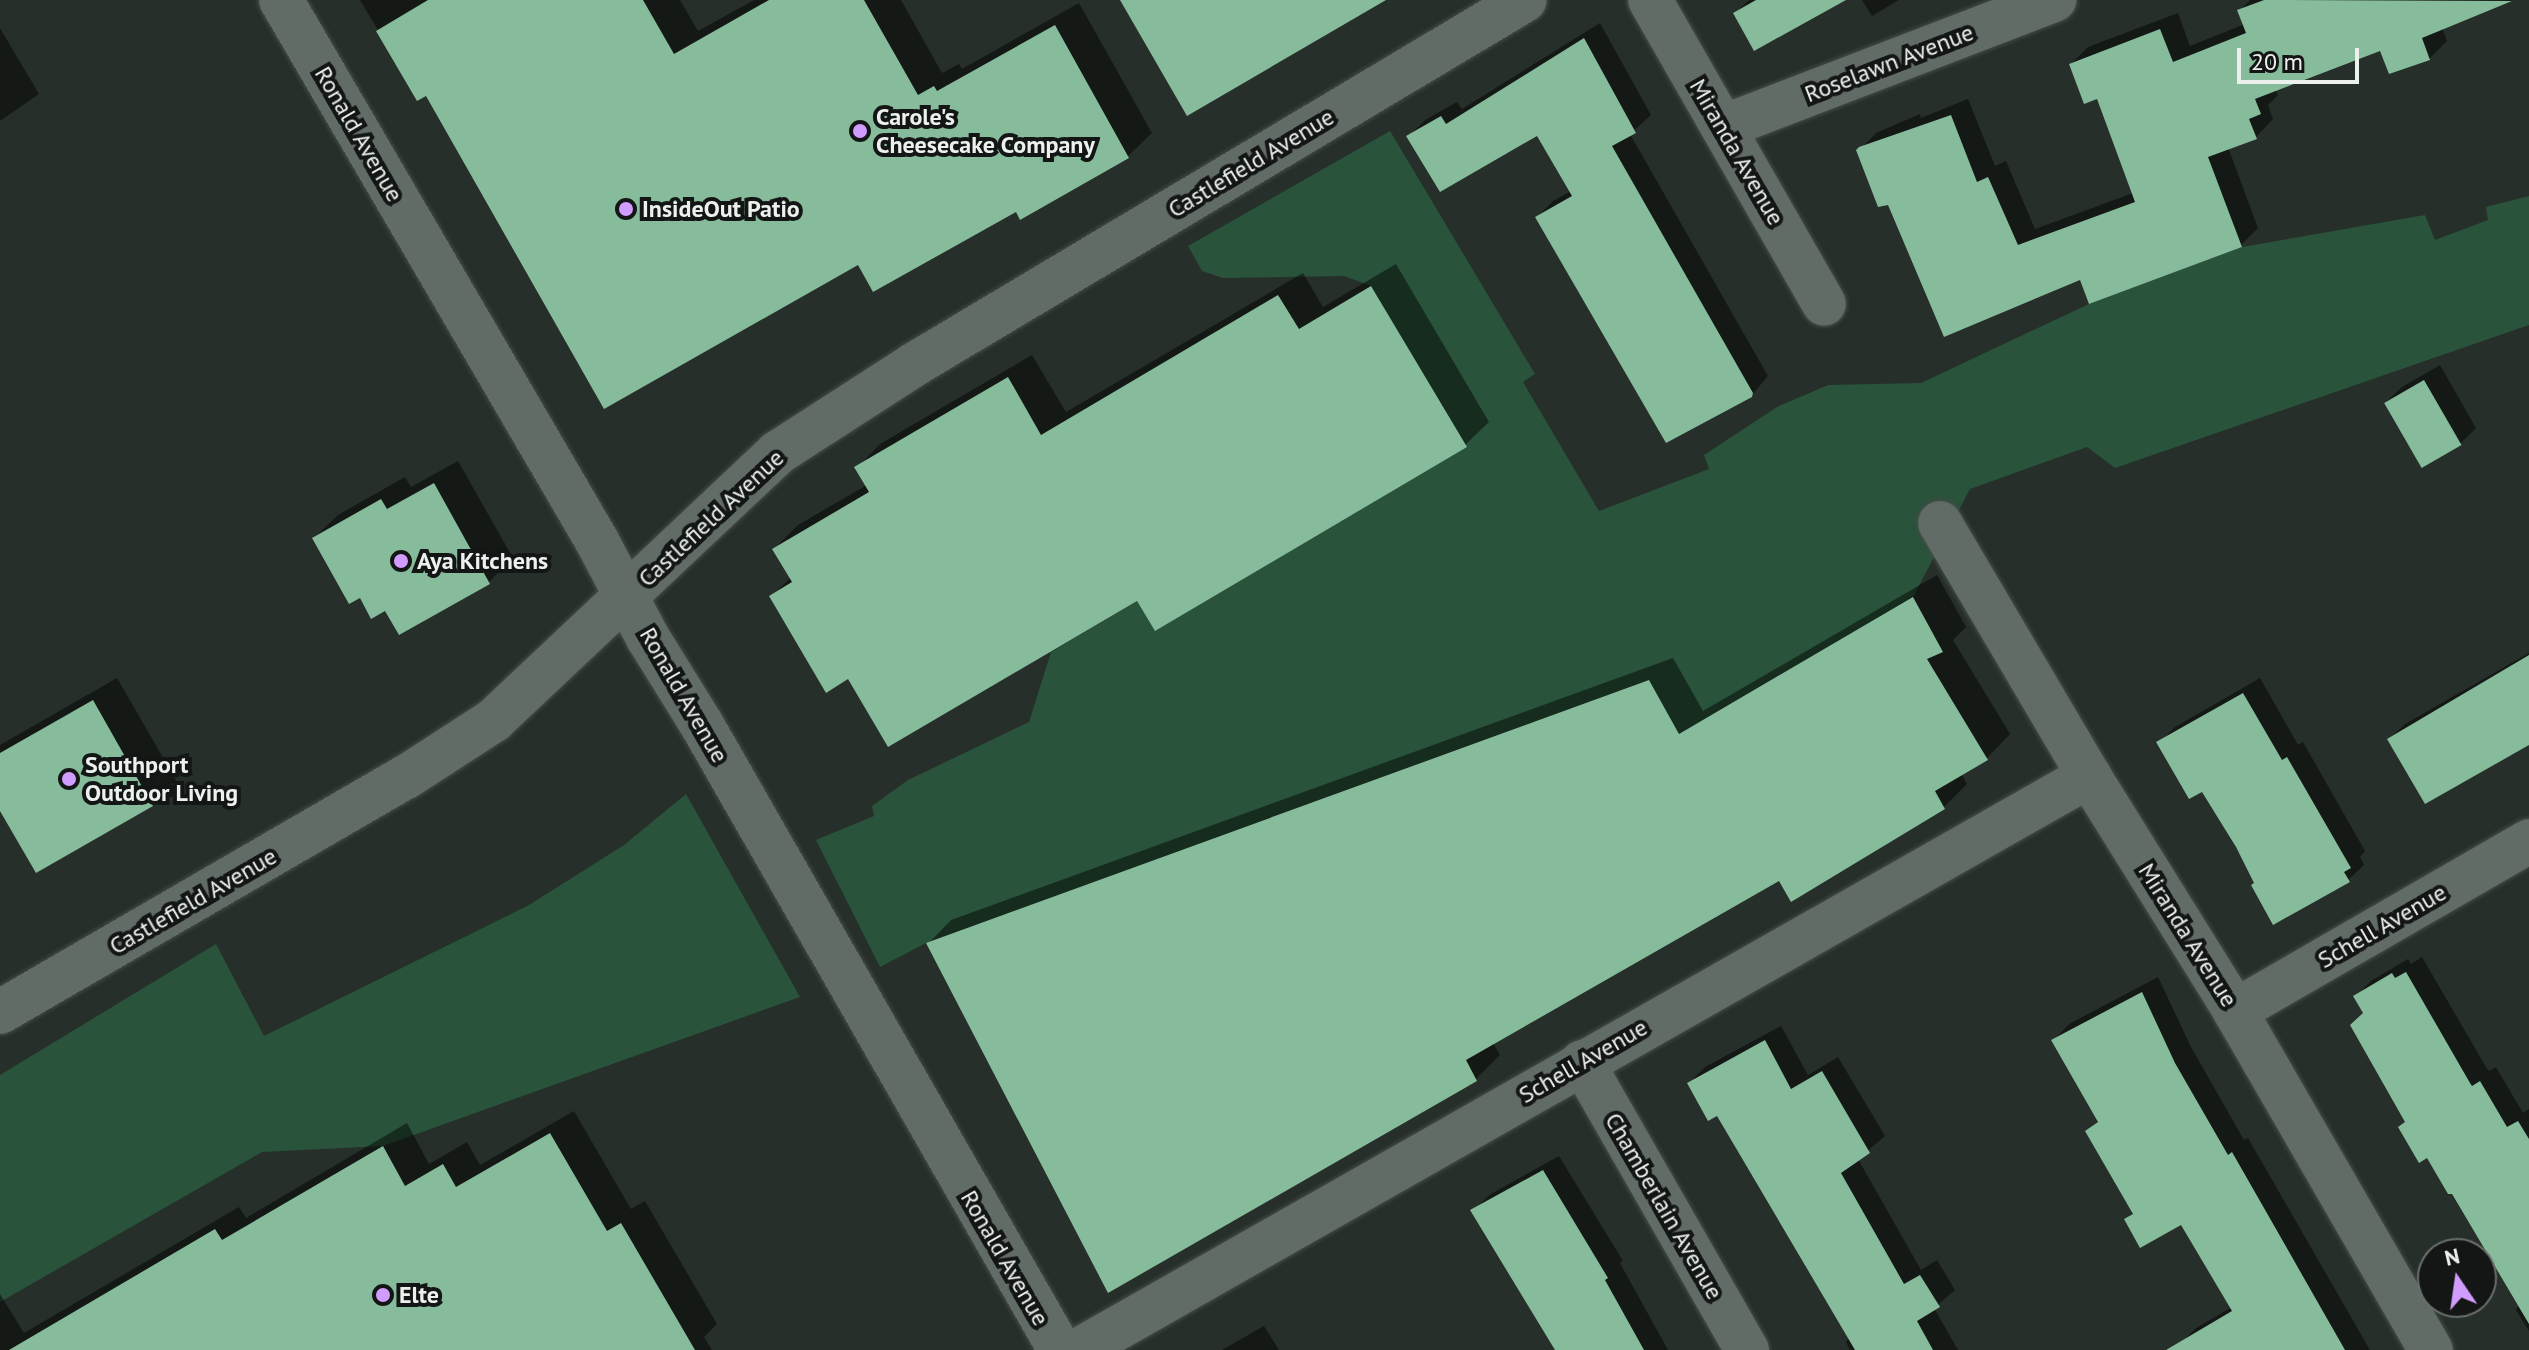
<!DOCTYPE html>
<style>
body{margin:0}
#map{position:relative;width:2529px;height:1350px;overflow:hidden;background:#272f2a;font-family:"PT Sans",sans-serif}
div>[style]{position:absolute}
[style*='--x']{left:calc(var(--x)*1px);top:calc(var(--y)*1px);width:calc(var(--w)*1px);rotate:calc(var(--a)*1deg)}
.green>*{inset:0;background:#29533b}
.shadow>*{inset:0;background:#0007}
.building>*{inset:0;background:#86bc9b;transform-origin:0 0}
.roads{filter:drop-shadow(0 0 2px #454c48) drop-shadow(0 0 2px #454c48)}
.minor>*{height:44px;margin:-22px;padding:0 22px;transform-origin:22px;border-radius:22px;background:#626c66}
.tertiary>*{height:44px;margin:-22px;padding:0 22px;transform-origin:22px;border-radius:22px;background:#626c66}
.dots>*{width:22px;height:22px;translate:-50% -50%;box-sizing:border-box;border:4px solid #131614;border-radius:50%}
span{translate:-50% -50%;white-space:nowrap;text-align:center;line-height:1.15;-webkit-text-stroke:8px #131614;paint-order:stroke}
.street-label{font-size:24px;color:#ecf1ee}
.poi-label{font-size:24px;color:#ecf1ee;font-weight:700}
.left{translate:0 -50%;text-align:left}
.north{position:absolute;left:2417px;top:1238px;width:80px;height:80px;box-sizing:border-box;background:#131614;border:2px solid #6a6e6b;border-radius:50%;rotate:347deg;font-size:22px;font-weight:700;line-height:32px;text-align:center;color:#ecf1ee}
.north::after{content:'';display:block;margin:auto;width:28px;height:36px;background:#d09dff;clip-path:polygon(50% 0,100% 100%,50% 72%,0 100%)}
.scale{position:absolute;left:2237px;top:48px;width:122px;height:36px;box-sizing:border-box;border:4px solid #ecf1ee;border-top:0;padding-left:10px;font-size:24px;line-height:28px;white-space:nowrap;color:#ecf1ee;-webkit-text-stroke:6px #131614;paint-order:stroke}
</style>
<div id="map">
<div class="green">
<i style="clip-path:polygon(1390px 131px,1535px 374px,1523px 382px,1599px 511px,1709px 469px,1704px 455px,1777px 407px,1828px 385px,1921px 383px,2089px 304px,2242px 247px,2425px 215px,2435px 240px,2488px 220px,2486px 207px,2529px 196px,2529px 325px,2115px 468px,2087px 447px,1970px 489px,1913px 597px,1679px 734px,1649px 680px,926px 943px,880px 967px,816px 840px,874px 816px,872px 806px,908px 780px,1029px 722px,1051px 652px,1137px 601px,1155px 631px,1466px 447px,1371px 286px,1344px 276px,1223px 278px,1202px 271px,1188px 246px)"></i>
<i style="clip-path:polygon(686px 794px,800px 997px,383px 1146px,262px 1152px,0 1302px,0 1075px,216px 944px,264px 1036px,529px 905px,624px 845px)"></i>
</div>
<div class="shadow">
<i style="clip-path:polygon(360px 0,680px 0,698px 31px,754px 0,901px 0,942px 73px,959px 64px,962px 69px,1079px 3px,1152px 133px,1128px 156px,1021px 217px,1016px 209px,859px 262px,426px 93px,418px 98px)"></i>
<i style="clip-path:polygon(1749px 0,1839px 0,1735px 13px)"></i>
<i style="clip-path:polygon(1862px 0,1899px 0,1872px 16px)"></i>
<i style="clip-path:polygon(2250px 0,2513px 0,2442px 28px,2447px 41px,2429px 59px,2381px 48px,2275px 89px,2278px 95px,2268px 105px,2273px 119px,2256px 137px,2228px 147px,2258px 228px,2241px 245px,2081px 278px,1890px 203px,1859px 151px,1876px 133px,1920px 114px,1921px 118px,1968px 99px,1995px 166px,2006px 161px,2035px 229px,2133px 193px,2098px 97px,2071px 64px,2088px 47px,2178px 13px,2190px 46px,2245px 24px,2240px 10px)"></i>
<i style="clip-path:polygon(1600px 23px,1651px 115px,1630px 134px,1768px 376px,1751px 396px,1537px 217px,1553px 201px,1571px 191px,1537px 133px,1409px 136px,1425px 120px,1457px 102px,1462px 109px)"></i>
<i style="clip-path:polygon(0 28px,39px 94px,0 121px)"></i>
<i style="clip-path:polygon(1396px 264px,1489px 422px,1465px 445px,849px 677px,771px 597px,791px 577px,774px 549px,798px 525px,867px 485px,857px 468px,880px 444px,1032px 355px,1066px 412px,1303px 273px,1323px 307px)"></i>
<i style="clip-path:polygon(2440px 365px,2476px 428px,2460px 444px,2386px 402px,2402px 387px)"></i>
<i style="clip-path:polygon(458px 461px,513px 558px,489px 582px,400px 632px,386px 609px,360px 596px,314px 538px,338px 515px,405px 477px,411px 487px)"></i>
<i style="clip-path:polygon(1937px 575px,1966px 627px,1953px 640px,2010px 734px,1987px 758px,1961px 773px,1967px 784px,1944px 807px,1779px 878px,1493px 1043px,1500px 1055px,1476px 1079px,928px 944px,951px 920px,1673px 658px,1703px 711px)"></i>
<i style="clip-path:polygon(2529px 653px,2529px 743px,2389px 739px,2405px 724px)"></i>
<i style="clip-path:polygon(117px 678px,176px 780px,152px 804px,36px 871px,0 807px,0 745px)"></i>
<i style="clip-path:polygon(2260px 678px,2298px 745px,2303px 742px,2365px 851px,2360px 857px,2364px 865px,2348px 880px,2256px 883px,2203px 789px,2159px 743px,2175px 727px)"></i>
<i style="clip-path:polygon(2422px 957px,2486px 1067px,2489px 1071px,2496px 1067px,2523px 1113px,2529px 1109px,2529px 1331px,2516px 1310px,2519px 1306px,2407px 1120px,2356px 996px,2371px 981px,2408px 959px,2411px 964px)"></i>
<i style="clip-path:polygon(2158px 977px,2191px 1047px,2244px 1140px,2248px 1138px,2370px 1350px,2184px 1350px,2180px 1344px,2196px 1328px,2232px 1307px,2182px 1222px,2126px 1220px,2134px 1212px,2087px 1131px,2099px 1120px,2054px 1040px,2069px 1024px)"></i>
<i style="clip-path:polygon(1781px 1026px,1808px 1075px,1838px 1057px,1885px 1136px,1858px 1159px,1921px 1270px,1937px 1260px,1955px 1290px,1934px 1308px,1958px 1350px,1850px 1350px,1846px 1342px,1850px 1337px,1718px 1113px,1689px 1083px,1705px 1067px)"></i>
<i style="clip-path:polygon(574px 1111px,631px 1209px,645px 1201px,717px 1324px,704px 1337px,712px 1350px,0 1350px,0 1294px,24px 1333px,239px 1207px,246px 1218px,407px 1123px,429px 1164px,467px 1142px,480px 1165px)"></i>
<i style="clip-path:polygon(1559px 1156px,1623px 1261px,1620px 1263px,1668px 1350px,1556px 1350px,1473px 1211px,1489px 1195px)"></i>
<i style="clip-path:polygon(1264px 1326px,1279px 1350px,1222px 1350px)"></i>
</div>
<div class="building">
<i style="clip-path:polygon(428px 0,643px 0,674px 54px,769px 0,864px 0,918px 95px,934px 86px,937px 91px,1055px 25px,1129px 158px,1020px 220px,1016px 212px,873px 292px,858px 265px,604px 409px,426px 96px,417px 101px,376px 31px)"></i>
<i style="clip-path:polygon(1120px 0,1386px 0,1187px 116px)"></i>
<i style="clip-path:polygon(1756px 0,1846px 0,1754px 51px,1733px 13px)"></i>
<i style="clip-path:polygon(2264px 0,2512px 1px,2422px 38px,2430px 60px,2389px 74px,2380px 51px,2255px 99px,2261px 114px,2249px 119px,2257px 139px,2208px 157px,2242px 247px,2089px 304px,2080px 280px,1944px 337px,1888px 205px,1878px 207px,1856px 150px,1859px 147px,1951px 115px,1977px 182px,1988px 177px,2018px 245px,2135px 202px,2097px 99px,2084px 104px,2069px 64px,2160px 29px,2173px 62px,2246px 33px,2237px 10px)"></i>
<i style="clip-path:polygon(1584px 38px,1636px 133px,1612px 146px,1753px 393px,1752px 397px,1666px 443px,1535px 217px,1572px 196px,1537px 136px,1440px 192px,1406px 136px,1441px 116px,1446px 124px)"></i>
<i style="clip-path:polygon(1371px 286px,1467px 447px,1155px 631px,1137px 601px,888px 747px,848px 679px,826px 693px,769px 596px,792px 582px,772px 549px,869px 492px,854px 467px,1008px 377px,1041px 435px,1278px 295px,1299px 329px)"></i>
<i style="left:2424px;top:380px;width:75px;height:46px;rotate:60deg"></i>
<i style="clip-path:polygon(434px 483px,490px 584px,399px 635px,385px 611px,371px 619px,360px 598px,349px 604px,312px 538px,381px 499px,387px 509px)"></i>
<i style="clip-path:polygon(1913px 597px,1943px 652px,1927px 659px,1988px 760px,1935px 791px,1945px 809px,1791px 902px,1779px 881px,1466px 1060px,1477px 1081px,1108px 1293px,926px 943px,1649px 680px,1679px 734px)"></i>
<i style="clip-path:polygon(2529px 655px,2529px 745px,2425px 804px,2387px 739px)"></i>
<i style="clip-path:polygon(2243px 693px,2282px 760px,2287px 757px,2351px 868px,2344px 872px,2350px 882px,2273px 925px,2251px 885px,2254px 883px,2236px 847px,2202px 792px,2189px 799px,2156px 742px)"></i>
<i style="clip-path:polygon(93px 700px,153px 806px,36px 873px,0 811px,0 753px)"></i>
<i style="clip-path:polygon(2406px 972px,2470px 1083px,2472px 1086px,2480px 1081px,2507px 1127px,2518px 1121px,2529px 1139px,2529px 1324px,2452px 1194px,2448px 1194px,2427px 1158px,2419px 1163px,2398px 1127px,2405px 1122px,2350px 1025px,2363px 1013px,2353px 996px,2392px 973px,2395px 978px)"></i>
<i style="clip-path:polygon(2142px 992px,2175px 1063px,2228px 1155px,2232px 1152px,2345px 1350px,2166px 1350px,2232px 1311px,2181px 1225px,2140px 1248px,2124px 1219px,2133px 1214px,2085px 1131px,2098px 1122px,2051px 1040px)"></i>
<i style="clip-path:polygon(1765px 1040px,1791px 1089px,1822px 1071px,1870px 1153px,1841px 1173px,1904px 1284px,1920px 1275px,1940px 1307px,1917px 1321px,1933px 1350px,1855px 1350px,1717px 1116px,1708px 1121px,1687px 1083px)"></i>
<i style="clip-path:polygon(550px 1133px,607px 1231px,621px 1223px,695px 1350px,9px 1350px,215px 1229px,222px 1240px,383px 1146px,405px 1186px,443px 1164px,456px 1187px)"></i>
<i style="clip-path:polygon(1543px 1170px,1608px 1278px,1605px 1280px,1644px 1350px,1555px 1350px,1470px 1210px)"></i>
</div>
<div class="roads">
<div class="minor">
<i style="--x:281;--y:0;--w:627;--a:59.71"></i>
<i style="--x:597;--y:541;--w:110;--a:62.3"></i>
<i style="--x:648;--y:638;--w:102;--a:58.2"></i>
<i style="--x:702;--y:725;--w:720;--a:60.2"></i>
<i style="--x:1650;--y:0;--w:350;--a:60.2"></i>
<i style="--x:1723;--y:127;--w:355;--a:-21"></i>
<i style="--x:1940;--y:523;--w:294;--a:59.5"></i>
<i style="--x:2089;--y:776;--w:277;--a:58.1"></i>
<i style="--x:2235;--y:1011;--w:392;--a:60"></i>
<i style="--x:2235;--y:1011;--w:340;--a:-30"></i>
<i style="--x:1582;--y:1062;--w:332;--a:60.2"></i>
<i style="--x:1079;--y:1350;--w:1162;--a:-29.61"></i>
</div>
<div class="tertiary">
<i style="--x:0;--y:1012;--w:469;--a:-30.1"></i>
<i style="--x:406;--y:777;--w:105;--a:-32.9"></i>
<i style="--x:494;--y:720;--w:389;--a:-43.3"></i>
<i style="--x:777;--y:453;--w:164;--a:-32.8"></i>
<i style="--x:915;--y:364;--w:710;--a:-30.83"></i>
</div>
</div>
<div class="dots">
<i style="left:860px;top:131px;background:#d09dff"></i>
<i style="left:626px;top:209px;background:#d09dff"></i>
<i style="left:401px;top:561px;background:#d09dff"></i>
<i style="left:69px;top:779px;background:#d09dff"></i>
<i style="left:383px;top:1295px;background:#d09dff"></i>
</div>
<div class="street-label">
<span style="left:1889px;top:63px;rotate:-21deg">Roselawn Avenue</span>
<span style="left:359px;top:134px;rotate:60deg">Ronald Avenue</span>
<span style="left:1737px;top:152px;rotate:60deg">Miranda Avenue</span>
<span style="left:1251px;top:163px;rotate:-31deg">Castlefield Avenue</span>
<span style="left:711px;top:518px;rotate:-43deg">Castlefield Avenue</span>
<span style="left:684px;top:695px;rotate:60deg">Ronald Avenue</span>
<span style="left:193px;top:901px;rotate:-30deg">Castlefield Avenue</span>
<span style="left:2382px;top:926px;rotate:-30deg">Schell Avenue</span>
<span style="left:2188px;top:935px;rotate:58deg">Miranda Avenue</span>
<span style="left:1583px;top:1061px;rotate:-30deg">Schell Avenue</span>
<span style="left:1664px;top:1206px;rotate:60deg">Chamberlain Avenue</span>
<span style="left:1005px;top:1258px;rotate:60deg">Ronald Avenue</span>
</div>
<div class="poi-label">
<span class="left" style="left:876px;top:131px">Carole's<br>Cheesecake Company</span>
<span class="left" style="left:642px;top:209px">InsideOut Patio</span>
<span class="left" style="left:417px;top:561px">Aya Kitchens</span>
<span class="left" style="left:85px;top:779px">Southport<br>Outdoor Living</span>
<span class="left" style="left:399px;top:1295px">Elte</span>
</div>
<div class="north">N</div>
<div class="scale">20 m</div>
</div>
